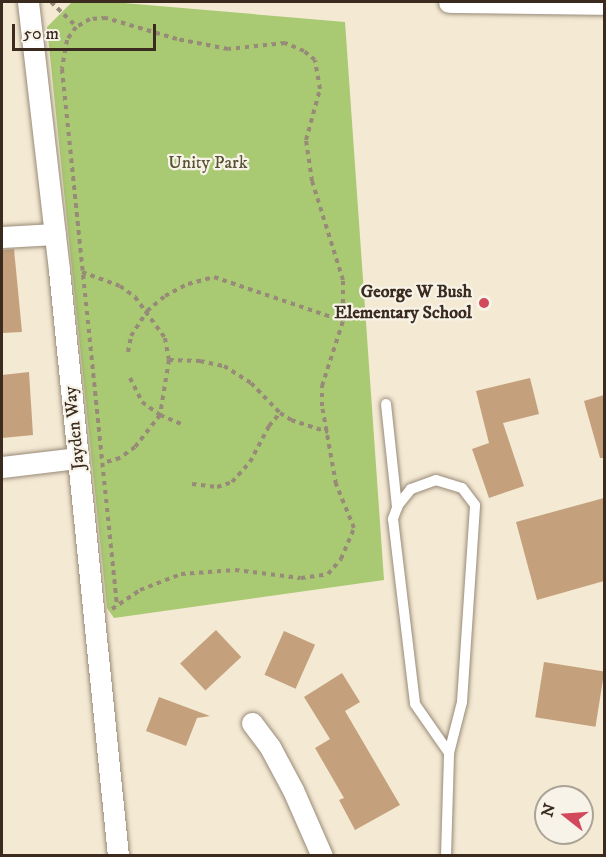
<!DOCTYPE html>
<style>
body{margin:0}
#map{position:relative;width:606px;height:857px;overflow:hidden;background:#f4e9d3;font-family:"IM FELL DW Pica",serif}
div>[style]{position:absolute}
[style*='--x']{left:calc(var(--x)*1px);top:calc(var(--y)*1px);width:calc(var(--w)*1px);rotate:calc(var(--a)*1deg)}
.green>*{inset:0;background:#a9c972}
.building>*{inset:0;background:#c4a17c;transform-origin:0 0}
.path>*{height:4px;margin-top:-2px;transform-origin:0;background:repeating-linear-gradient(90deg,#988a78 0 4.5px,transparent 0 9px)}
.roads{filter:drop-shadow(0 0 2px #988a78) drop-shadow(0 0 2px #988a78)}
.lane>*{height:10px;margin:-5px;padding:0 5px;transform-origin:5px;border-radius:5px;background:#fff}
.street>*{height:21px;margin:-10.5px;padding:0 10.5px;transform-origin:10.5px;border-radius:10.5px;background:#fff}
.dots>*{width:16px;height:16px;translate:-50% -50%;box-sizing:border-box;border:3px solid #f7f3e8;border-radius:50%}
span{translate:-50% -50%;white-space:nowrap;text-align:center;line-height:1.15;-webkit-text-stroke:4.5px #f7f3e8;paint-order:stroke}
.park-label{font-size:18px;color:#565233}
.poi-label{font-size:18px;color:#3b2a1e;font-weight:700}
.right{translate:-100% -50%;text-align:right}
.street-label{font-size:18px;color:#3b2a1e}
.frame{position:absolute;inset:0;border:3px solid #3b2a1e;pointer-events:none}
.north{position:absolute;left:534px;top:785px;width:60px;height:60px;box-sizing:border-box;background:#f7f3e8;border:2px solid #aca397;border-radius:50%;rotate:287deg;font-size:16px;font-weight:700;line-height:24px;text-align:center;color:#3b2a1e}
.north::after{content:'';display:block;margin:auto;width:21px;height:27px;background:#d1495b;clip-path:polygon(50% 0,100% 100%,50% 72%,0 100%)}
.scale{position:absolute;left:12px;top:24px;width:144px;height:27px;box-sizing:border-box;border:3px solid #3b2a1e;border-top:0;padding-left:8px;font-size:18px;line-height:21px;white-space:nowrap;color:#3b2a1e;-webkit-text-stroke:4px #f7f3e8;paint-order:stroke}
</style>
<div id="map">
<div class="green">
<i style="clip-path:polygon(72px 2px,112px 2px,345px 22px,384px 580px,114px 618px,107px 608px,47px 27px)"></i>
</div>
<div class="building">
<i style="clip-path:polygon(14px 249px,22px 332px,2px 333px,2px 250px)"></i>
<i style="clip-path:polygon(29px 372px,33px 435px,2px 438px,2px 375px)"></i>
<i style="clip-path:polygon(530px 378px,539px 414px,503px 423px,524px 486px,489px 498px,472px 449px,489px 443px,476px 391px)"></i>
<i style="clip-path:polygon(604px 395px,604px 458px,600px 458px,584px 401px)"></i>
<i style="clip-path:polygon(604px 498px,604px 581px,537px 600px,516px 522px)"></i>
<i style="left:216px;top:630px;width:37px;height:49px;rotate:47deg"></i>
<i style="left:284px;top:631px;width:34px;height:48px;rotate:24deg"></i>
<i style="left:544px;top:662px;width:61px;height:56px;rotate:9deg"></i>
<i style="clip-path:polygon(342px 673px,360px 702px,345px 711px,400px 805px,355px 830px,339px 800px,344px 798px,315px 748px,330px 739px,304px 697px)"></i>
<i style="clip-path:polygon(159px 697px,210px 716px,197px 718px,186px 746px,146px 731px)"></i>
</div>
<div class="path">
<i style="--x:51;--y:2;--w:35;--a:44"></i>
<i style="--x:82;--y:272;--w:40;--a:20.2"></i>
<i style="--x:120;--y:286;--w:19;--a:36"></i>
<i style="--x:135;--y:297;--w:51;--a:53.8"></i>
<i style="--x:165;--y:338;--w:22;--a:80"></i>
<i style="--x:169;--y:360;--w:56;--a:99.3"></i>
<i style="--x:160;--y:415;--w:41;--a:128"></i>
<i style="--x:135;--y:447;--w:19;--a:144"></i>
<i style="--x:120;--y:458;--w:18;--a:164"></i>
<i style="--x:128;--y:352;--w:16;--a:-79"></i>
<i style="--x:131;--y:336;--w:30;--a:-57"></i>
<i style="--x:147;--y:311;--w:23;--a:-40"></i>
<i style="--x:165;--y:296;--w:26;--a:-28"></i>
<i style="--x:188;--y:284;--w:27;--a:-15"></i>
<i style="--x:214;--y:277;--w:136;--a:18.8"></i>
<i style="--x:169;--y:360;--w:31;--a:2"></i>
<i style="--x:200;--y:361;--w:25;--a:12"></i>
<i style="--x:224;--y:366;--w:32;--a:32"></i>
<i style="--x:251;--y:383;--w:42;--a:46"></i>
<i style="--x:280;--y:413;--w:13;--a:32"></i>
<i style="--x:291;--y:420;--w:39;--a:18"></i>
<i style="--x:130;--y:378;--w:27;--a:63"></i>
<i style="--x:142;--y:402;--w:22;--a:36"></i>
<i style="--x:160;--y:415;--w:26;--a:23"></i>
<i style="--x:192;--y:484;--w:25;--a:7"></i>
<i style="--x:217;--y:487;--w:16;--a:-18"></i>
<i style="--x:232;--y:482;--w:27;--a:-48"></i>
<i style="--x:250;--y:462;--w:41;--a:-62.2"></i>
<i style="--x:269;--y:426;--w:17;--a:-50"></i>
<i style="--x:112;--y:609;--w:34;--a:-34"></i>
<i style="--x:140;--y:590;--w:44;--a:-21.3"></i>
<i style="--x:181;--y:574;--w:54;--a:-4.2"></i>
<i style="--x:235;--y:570;--w:66;--a:6.9"></i>
<i style="--x:301;--y:578;--w:27;--a:-8"></i>
<i style="--x:328;--y:574;--w:20;--a:-49"></i>
<i style="--x:341;--y:559;--w:34;--a:-67"></i>
<i style="--x:354;--y:528;--w:48;--a:-112.2"></i>
<i style="--x:336;--y:484;--w:79;--a:-100.2"></i>
<i style="--x:322;--y:406;--w:20;--a:-90"></i>
<i style="--x:322;--y:386;--w:68;--a:-72.1"></i>
<i style="--x:343;--y:321;--w:41;--a:-90"></i>
<i style="--x:343;--y:280;--w:104;--a:-107.4"></i>
<i style="--x:312;--y:181;--w:41;--a:-98.3"></i>
<i style="--x:306;--y:140;--w:53;--a:-74.6"></i>
<i style="--x:320;--y:89;--w:29;--a:-100"></i>
<i style="--x:315;--y:60;--w:14;--a:-141"></i>
<i style="--x:304;--y:51;--w:21;--a:-157"></i>
<i style="--x:285;--y:43;--w:57;--a:174"></i>
<i style="--x:228;--y:49;--w:52;--a:-168.9"></i>
<i style="--x:177;--y:39;--w:74;--a:-163.5"></i>
<i style="--x:106;--y:18;--w:16;--a:176"></i>
<i style="--x:90;--y:19;--w:16;--a:150"></i>
<i style="--x:76;--y:27;--w:16;--a:125"></i>
<i style="--x:67;--y:40;--w:29;--a:100"></i>
<i style="--x:62;--y:69;--w:540;--a:84.15"></i>
</div>
<div class="roads">
<div class="lane">
<i style="--x:386;--y:404;--w:104;--a:83.9"></i>
<i style="--x:446;--y:856;--w:103;--a:-88.3"></i>
<i style="--x:449;--y:753;--w:53;--a:-75.7"></i>
<i style="--x:462;--y:702;--w:197;--a:-86.2"></i>
<i style="--x:475;--y:505;--w:21;--a:-127"></i>
<i style="--x:462;--y:488;--w:27;--a:-163"></i>
<i style="--x:436;--y:480;--w:27;--a:160"></i>
<i style="--x:411;--y:489;--w:21;--a:129"></i>
<i style="--x:398;--y:505;--w:15;--a:110"></i>
<i style="--x:393;--y:519;--w:186;--a:83.2"></i>
<i style="--x:415;--y:704;--w:60;--a:55.2"></i>
</div>
<div class="street">
<i style="--x:28;--y:2;--w:270;--a:83.4"></i>
<i style="--x:59;--y:270;--w:589;--a:84.25"></i>
<i style="--x:449;--y:2;--w:155;--a:0.7"></i>
<i style="--x:2;--y:237;--w:53;--a:-3.2"></i>
<i style="--x:2;--y:467;--w:77;--a:-6.8"></i>
<i style="--x:252;--y:723;--w:30;--a:53"></i>
<i style="--x:270;--y:747;--w:49;--a:61.9"></i>
<i style="--x:293;--y:790;--w:72;--a:66.3"></i>
</div>
</div>
<div class="dots">
<i style="left:484px;top:303px;background:#d1495b"></i>
</div>
<div class="park-label">
<span style="left:208px;top:163px">Unity Park</span>
</div>
<div class="poi-label">
<span class="right" style="left:472px;top:303px">George W Bush<br>Elementary School</span>
</div>
<div class="street-label">
<span style="left:75px;top:428px;rotate:-96deg">Jayden Way</span>
</div>
<div class="frame"></div>
<div class="north">N</div>
<div class="scale">50 m</div>
</div>
